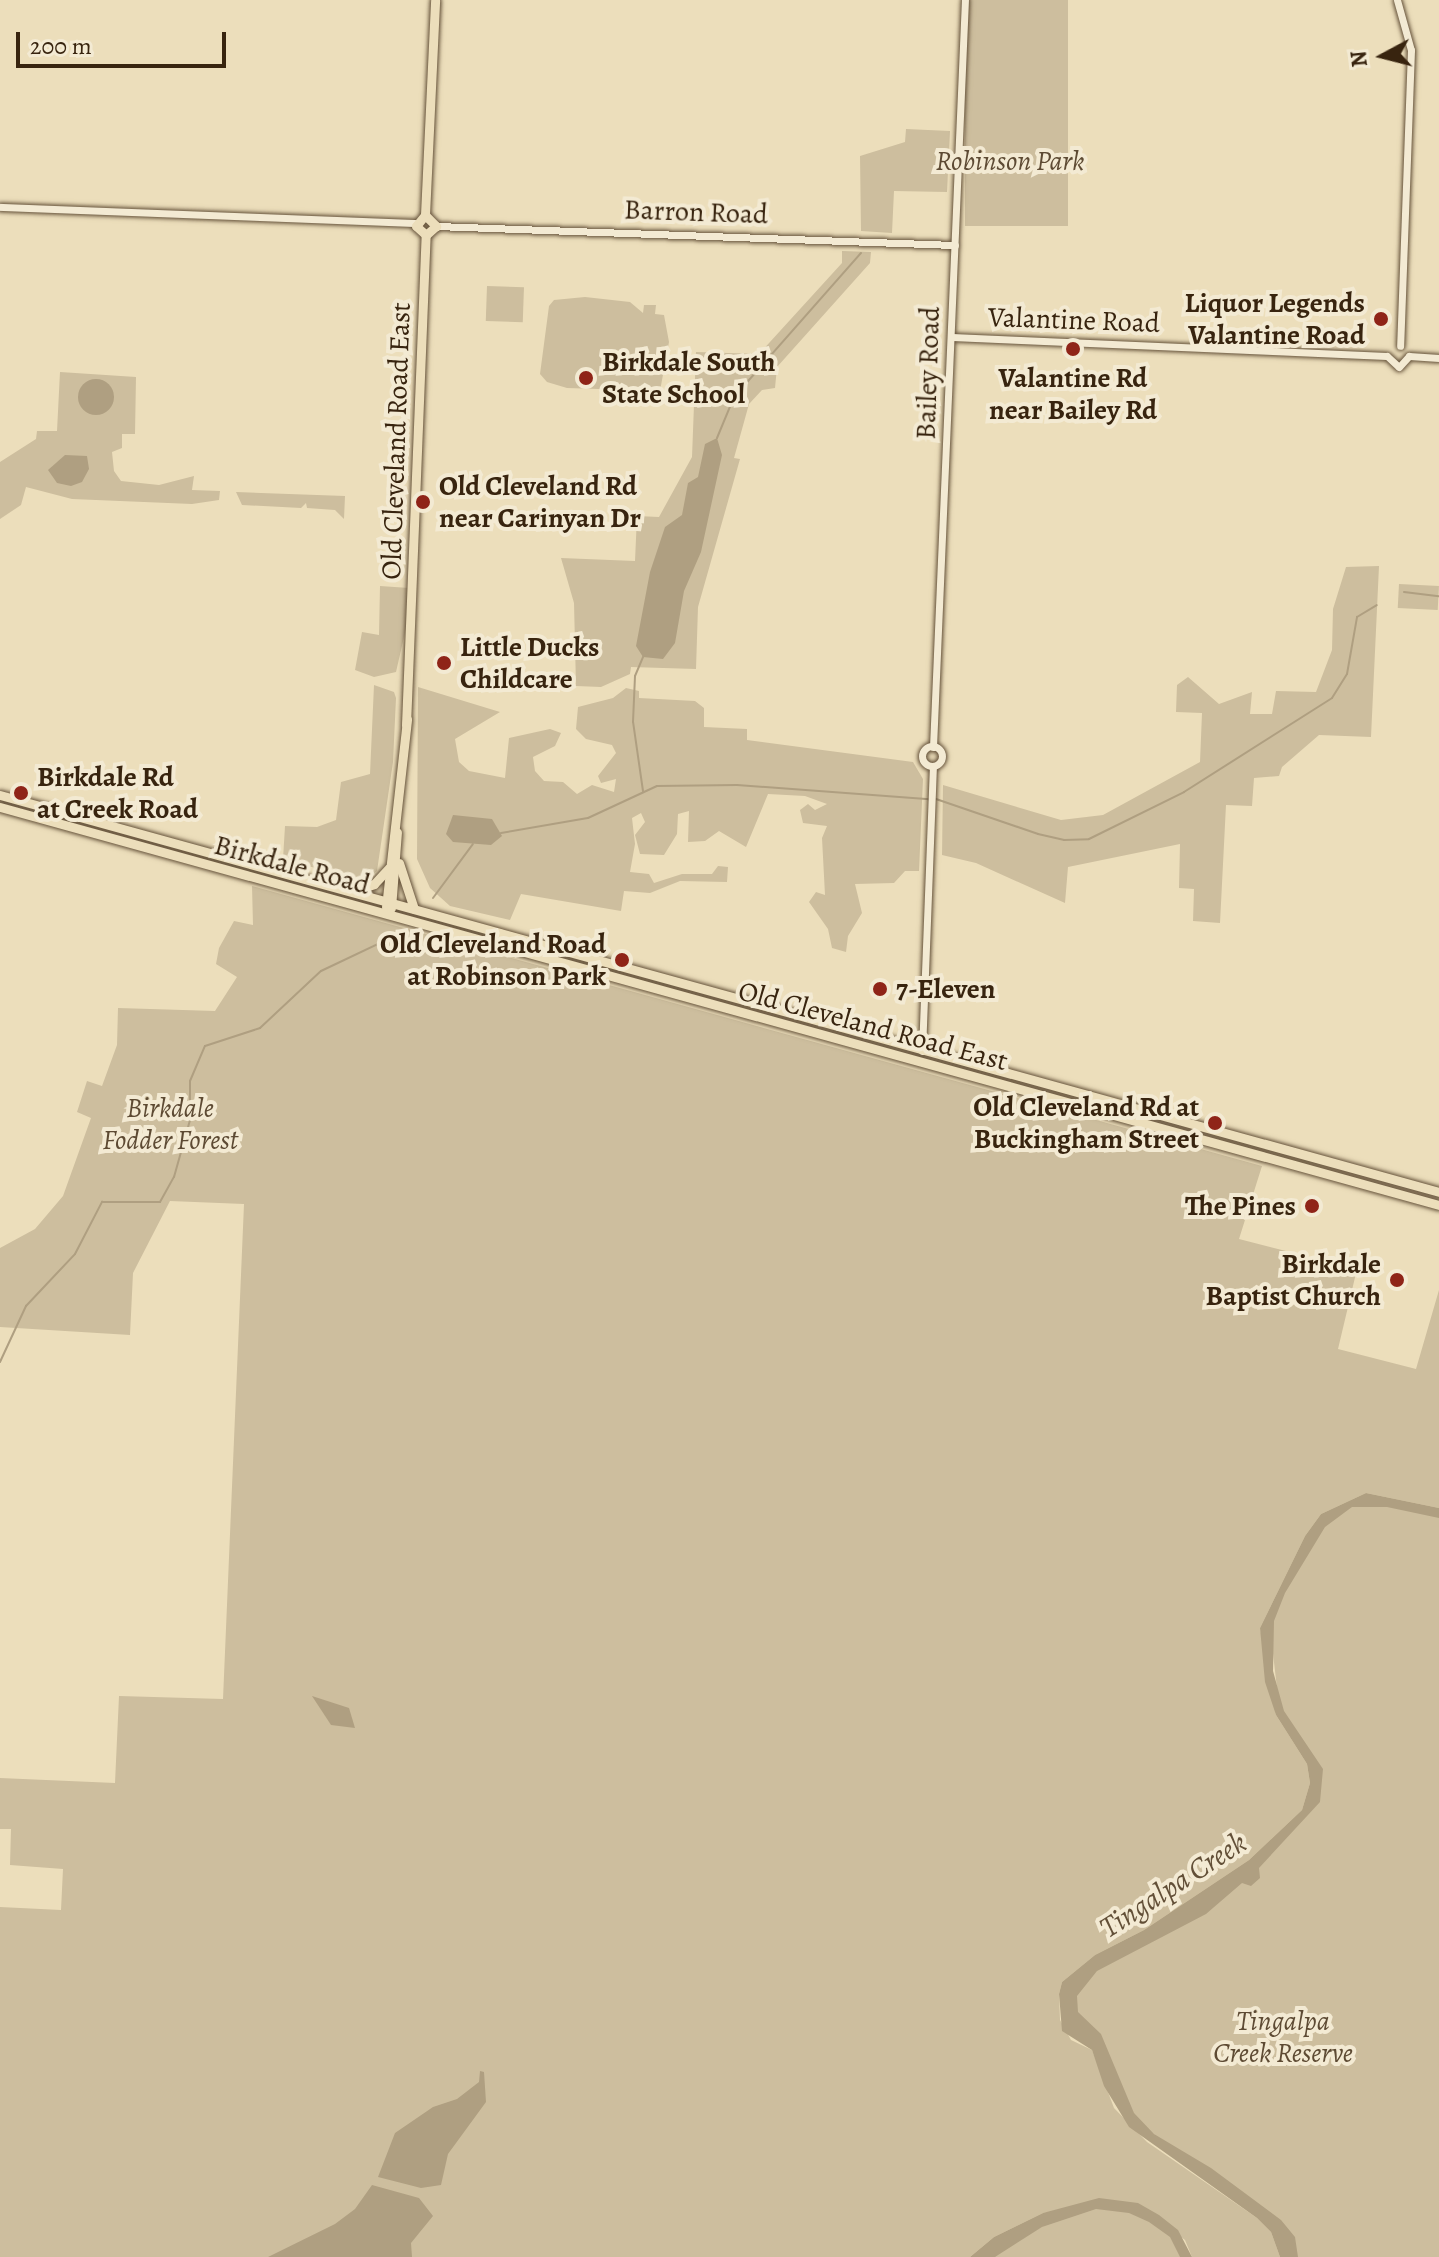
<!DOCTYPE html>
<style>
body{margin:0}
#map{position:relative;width:1439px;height:2257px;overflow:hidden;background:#ecdebb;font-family:Alegreya,serif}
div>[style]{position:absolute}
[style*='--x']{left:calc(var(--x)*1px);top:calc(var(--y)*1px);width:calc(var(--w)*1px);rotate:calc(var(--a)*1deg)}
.green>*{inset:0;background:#cdbe9e;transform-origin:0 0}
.water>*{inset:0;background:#af9f81}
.round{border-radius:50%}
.stream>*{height:2px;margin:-1px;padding:0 1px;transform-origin:1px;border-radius:1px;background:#af9f81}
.roads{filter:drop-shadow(0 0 2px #65523a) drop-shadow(0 0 2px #65523a)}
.tertiary>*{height:7px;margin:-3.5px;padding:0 3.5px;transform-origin:3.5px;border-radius:3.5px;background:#f3ead3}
.tertiary>.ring{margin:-3.5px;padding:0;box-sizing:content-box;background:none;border:7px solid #f3ead3;border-radius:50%}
.primary>*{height:9px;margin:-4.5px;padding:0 4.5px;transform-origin:4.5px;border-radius:4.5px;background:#ecdebb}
.dots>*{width:22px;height:22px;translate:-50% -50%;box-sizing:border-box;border:4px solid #f3ead3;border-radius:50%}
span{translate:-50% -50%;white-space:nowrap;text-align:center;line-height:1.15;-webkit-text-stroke:8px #f3ead3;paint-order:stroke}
.park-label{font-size:28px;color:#5d4a33;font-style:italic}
.street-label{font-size:28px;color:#38240f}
.poi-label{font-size:28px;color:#38240f;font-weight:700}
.right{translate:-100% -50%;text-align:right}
.left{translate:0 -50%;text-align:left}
.water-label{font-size:30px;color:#624f37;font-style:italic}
.north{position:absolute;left:1343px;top:16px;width:80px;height:80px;-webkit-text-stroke:6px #f3ead3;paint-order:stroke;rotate:263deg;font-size:22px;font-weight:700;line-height:32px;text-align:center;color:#38240f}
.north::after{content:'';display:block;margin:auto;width:28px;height:36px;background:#38240f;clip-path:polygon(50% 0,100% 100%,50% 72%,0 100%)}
.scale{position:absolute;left:16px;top:32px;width:210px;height:36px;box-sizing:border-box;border:4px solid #38240f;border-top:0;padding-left:10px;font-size:24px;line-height:28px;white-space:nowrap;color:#38240f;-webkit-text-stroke:6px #f3ead3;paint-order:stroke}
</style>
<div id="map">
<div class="green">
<i style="left:965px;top:0;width:103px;height:226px"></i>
<i style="clip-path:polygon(906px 129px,950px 131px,947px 192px,894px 191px,892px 233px,861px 231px,860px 156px,905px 142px)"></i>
<i style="clip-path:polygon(842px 251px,871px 252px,870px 263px,777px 367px,775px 388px,762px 390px,749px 404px,734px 458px,740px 459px,698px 607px,696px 669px,631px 667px,630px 674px,601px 687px,576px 686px,574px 603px,561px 558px,635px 561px,637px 516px,659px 517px,692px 457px,696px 352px,759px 354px,842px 263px)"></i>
<i style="left:487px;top:286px;width:37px;height:35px;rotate:2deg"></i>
<i style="clip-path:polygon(585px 297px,630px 302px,643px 313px,644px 305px,656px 305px,655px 314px,664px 315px,669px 342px,660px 391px,567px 388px,547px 382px,540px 374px,549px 306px,554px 300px)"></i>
<i style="clip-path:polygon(60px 372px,136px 377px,135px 434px,122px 434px,122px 448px,112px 452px,114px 471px,121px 481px,159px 485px,194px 476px,192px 490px,220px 491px,219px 500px,192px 504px,72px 499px,26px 487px,21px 505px,0 519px,0 462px,36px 439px,37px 431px,57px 431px)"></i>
<i style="clip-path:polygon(236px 492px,345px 496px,344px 519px,335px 510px,307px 508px,306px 503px,301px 508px,242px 505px)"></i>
<i style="clip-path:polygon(1379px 566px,1371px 737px,1319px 735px,1282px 767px,1279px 776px,1254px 778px,1252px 806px,1226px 805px,1220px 923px,1193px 921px,1194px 889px,1179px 888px,1180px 844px,1068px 867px,1065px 903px,976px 863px,942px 855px,943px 785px,1061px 820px,1103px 815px,1200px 762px,1202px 713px,1176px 712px,1177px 685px,1188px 677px,1219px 704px,1252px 692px,1250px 714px,1272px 714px,1276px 691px,1316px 692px,1332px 650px,1333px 609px,1346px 567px)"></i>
<i style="left:1399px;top:584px;width:40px;height:24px;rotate:3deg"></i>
<i style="clip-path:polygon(380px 586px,409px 588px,409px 615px,396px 672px,374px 677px,355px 670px,362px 632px,379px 635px)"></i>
<i style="clip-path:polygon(374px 685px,394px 692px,396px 698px,393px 762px,377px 871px,362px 881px,283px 859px,285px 826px,317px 827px,336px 820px,341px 782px,370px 774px)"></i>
<i style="clip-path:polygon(418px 687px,500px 712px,455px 739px,459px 762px,469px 771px,505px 778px,509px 738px,550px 729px,561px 733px,555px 746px,533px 757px,535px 771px,544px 781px,563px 782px,577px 794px,592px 785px,614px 792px,616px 779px,601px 783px,598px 776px,616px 753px,612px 745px,586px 739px,576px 729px,578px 707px,613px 698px,626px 688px,639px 691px,639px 698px,695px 701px,704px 708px,704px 727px,747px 729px,747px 740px,913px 762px,923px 779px,919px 871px,905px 871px,894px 883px,855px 884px,862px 913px,848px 936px,846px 952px,832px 948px,828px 929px,809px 902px,816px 892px,825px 895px,822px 838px,827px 826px,803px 823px,800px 810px,808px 804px,815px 810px,827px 804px,805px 796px,768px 794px,746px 847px,719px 831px,705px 841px,688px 842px,689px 811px,678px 814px,677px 834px,664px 855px,640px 854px,635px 835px,645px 822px,641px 813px,632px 818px,635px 844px,630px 872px,649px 874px,654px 883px,682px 874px,712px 874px,718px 866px,728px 867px,727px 882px,680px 881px,650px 893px,624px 891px,621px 911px,521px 894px,510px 920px,450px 906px,430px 888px,417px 859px)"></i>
<i style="clip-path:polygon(252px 886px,1262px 1166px,1239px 1239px,1357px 1269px,1338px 1349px,1416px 1369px,1439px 1290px,1439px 1508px,1366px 1493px,1321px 1514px,1305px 1536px,1260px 1628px,1276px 1715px,1307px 1764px,1310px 1783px,1302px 1810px,1249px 1860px,1144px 1930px,1095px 1955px,1062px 1982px,1059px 1994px,1060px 2020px,1071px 2040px,1092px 2050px,1114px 2108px,1147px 2142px,1257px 2218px,1271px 2232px,1280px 2257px,1192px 2257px,1185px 2240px,1137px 2203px,1043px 2213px,994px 2237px,970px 2257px,0 2257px,0 1907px,61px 1910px,63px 1869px,10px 1865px,11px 1829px,0 1829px,0 1778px,115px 1783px,119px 1696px,223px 1699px,244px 1204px,170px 1201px,133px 1273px,130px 1335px,0 1327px,0 1248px,35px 1229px,63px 1196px,91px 1118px,77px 1112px,87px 1081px,102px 1086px,117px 1045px,118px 1008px,215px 1011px,237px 977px,216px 964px,219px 948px,234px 921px,253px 925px)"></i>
<i style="clip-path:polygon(1359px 1500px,1439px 1514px,1439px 2257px,1285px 2257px,1278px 2234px,1125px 2111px,1093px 2037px,1072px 2019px,1078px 1987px,1097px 1965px,1205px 1902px,1304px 1817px,1316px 1774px,1280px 1714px,1269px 1619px,1312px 1534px)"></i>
<i style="clip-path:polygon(1130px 2208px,1174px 2237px,1183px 2257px,984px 2257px,1076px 2209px)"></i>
</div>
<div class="water">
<i class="round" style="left:78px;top:379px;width:36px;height:36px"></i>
<i style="clip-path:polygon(717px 438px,722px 455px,701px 552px,684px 591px,675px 643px,663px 659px,643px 657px,636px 646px,650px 572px,665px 527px,682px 515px,688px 483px,698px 477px,705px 444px)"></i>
<i style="clip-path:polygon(65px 455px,87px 456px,89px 469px,82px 482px,71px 486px,57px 483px,48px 470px)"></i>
<i style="clip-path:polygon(453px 815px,492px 819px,502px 836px,491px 845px,453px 842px,446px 834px)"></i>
<i style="clip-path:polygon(1366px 1493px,1439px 1508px,1439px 1518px,1387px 1507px,1352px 1507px,1325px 1527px,1285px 1593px,1274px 1621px,1273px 1671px,1284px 1711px,1323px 1769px,1320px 1802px,1259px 1868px,1260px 1878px,1251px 1886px,1242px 1883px,1206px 1914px,1097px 1971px,1077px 1996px,1078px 2012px,1101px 2034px,1134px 2113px,1154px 2134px,1211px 2168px,1281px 2220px,1295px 2237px,1298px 2257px,1280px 2257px,1271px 2232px,1257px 2218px,1129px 2127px,1104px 2086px,1092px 2050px,1062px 2031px,1059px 1994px,1062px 1982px,1095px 1955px,1144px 1930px,1249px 1860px,1302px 1810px,1310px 1783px,1307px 1764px,1276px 1715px,1265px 1682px,1260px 1628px,1305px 1536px,1321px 1514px)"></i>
<i style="clip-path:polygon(312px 1696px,349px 1708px,355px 1728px,331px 1725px)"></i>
<i style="clip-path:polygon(480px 2071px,484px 2072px,486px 2102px,448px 2154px,441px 2185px,421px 2188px,378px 2177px,395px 2133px,433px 2107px,457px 2099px,479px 2082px)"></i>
<i style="clip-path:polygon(372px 2185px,419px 2198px,433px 2216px,411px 2243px,412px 2257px,268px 2257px,335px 2224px,355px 2209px)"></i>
<i style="clip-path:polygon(1099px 2198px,1138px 2203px,1159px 2215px,1178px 2230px,1192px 2257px,1180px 2257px,1170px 2237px,1149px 2222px,1129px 2213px,1096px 2209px,1042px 2227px,995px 2257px,970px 2257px,994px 2237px,1043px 2213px)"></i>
</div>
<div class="stream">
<i style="--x:717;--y:438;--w:44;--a:-67.5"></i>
<i style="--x:734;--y:397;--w:192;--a:-48.6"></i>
<i style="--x:1404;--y:592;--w:35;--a:7"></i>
<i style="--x:643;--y:791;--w:70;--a:-98.2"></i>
<i style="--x:633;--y:722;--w:46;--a:-87.5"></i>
<i style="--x:635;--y:676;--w:21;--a:-67"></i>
<i style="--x:936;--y:799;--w:108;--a:18.9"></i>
<i style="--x:1038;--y:834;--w:27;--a:13"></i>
<i style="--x:1064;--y:840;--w:25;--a:-2"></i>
<i style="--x:1089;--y:839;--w:106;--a:-26.3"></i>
<i style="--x:1184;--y:792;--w:175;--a:-32.4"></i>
<i style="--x:1332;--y:698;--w:28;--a:-58"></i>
<i style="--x:1347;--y:674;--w:58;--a:-80"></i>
<i style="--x:1357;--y:617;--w:23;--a:-31"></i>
<i style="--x:501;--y:833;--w:88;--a:-9.8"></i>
<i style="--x:588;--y:818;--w:76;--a:-24.9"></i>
<i style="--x:657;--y:786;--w:80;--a:-0.7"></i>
<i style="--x:737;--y:785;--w:193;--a:4.2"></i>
<i style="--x:433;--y:898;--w:67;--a:-53.5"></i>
<i style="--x:0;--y:1362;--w:62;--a:-65.1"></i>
<i style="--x:26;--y:1306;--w:71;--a:-46.7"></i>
<i style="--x:75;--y:1254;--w:59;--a:-62.6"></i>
<i style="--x:102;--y:1202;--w:58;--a:0"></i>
<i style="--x:160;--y:1202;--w:29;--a:-61"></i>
<i style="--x:174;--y:1177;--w:59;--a:-74.3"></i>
<i style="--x:190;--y:1120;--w:39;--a:-90"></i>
<i style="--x:190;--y:1081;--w:38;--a:-67"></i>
<i style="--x:205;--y:1046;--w:58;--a:-18.1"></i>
<i style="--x:260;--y:1028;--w:83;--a:-43.1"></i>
<i style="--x:321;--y:971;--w:86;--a:-25.4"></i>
</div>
<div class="roads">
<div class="tertiary">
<i style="--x:1397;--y:0;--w:52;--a:74.4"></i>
<i style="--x:1411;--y:50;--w:296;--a:92.1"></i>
<i style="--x:0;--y:207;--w:417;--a:2.2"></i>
<i style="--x:436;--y:226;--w:519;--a:2.1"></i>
<i style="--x:952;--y:337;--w:435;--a:2.5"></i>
<i style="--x:1387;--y:356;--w:16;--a:43"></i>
<i style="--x:1399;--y:367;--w:15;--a:-48"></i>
<i style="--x:1409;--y:356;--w:30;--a:4"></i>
<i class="ring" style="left:922px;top:746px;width:13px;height:13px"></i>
<i style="--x:933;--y:747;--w:748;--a:-87.55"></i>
<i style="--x:922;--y:1051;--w:285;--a:-87.8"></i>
</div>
<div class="primary">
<i style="--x:425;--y:215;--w:215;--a:-87.3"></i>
<i style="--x:425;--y:215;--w:16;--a:45"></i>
<i style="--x:436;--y:226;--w:13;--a:138"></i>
<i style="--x:425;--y:215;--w:14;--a:129"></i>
<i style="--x:416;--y:226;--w:13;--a:42"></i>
<i style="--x:406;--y:725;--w:490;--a:-87.7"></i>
<i style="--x:0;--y:795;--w:1493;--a:15.42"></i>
<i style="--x:0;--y:807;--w:1493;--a:15.46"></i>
<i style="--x:399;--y:863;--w:48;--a:71.9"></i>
<i style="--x:353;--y:891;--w:22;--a:-18"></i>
<i style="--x:374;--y:884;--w:22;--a:-47"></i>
<i style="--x:386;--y:907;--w:189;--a:-83.6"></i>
<i style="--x:391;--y:908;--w:76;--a:-85.5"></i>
</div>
</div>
<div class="dots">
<i style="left:1381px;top:319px;background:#8f2418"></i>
<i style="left:1073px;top:349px;background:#8f2418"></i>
<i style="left:586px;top:378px;background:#8f2418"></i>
<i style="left:423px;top:502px;background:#8f2418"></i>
<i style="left:444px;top:663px;background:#8f2418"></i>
<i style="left:21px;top:793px;background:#8f2418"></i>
<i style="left:622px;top:960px;background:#8f2418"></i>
<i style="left:880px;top:989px;background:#8f2418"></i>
<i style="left:1215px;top:1123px;background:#8f2418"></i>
<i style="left:1312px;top:1206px;background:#8f2418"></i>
<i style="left:1397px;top:1280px;background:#8f2418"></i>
</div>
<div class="park-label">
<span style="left:1010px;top:161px">Robinson Park</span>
<span style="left:170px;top:1124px">Birkdale<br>Fodder Forest</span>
<span style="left:1283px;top:2037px">Tingalpa<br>Creek Reserve</span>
</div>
<div class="street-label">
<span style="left:696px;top:212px;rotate:2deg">Barron Road</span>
<span style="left:1074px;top:320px;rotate:2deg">Valantine Road</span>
<span style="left:928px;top:373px;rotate:-88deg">Bailey Road</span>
<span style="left:396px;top:441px;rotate:-88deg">Old Cleveland Road East</span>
<span style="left:292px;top:865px;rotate:15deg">Birkdale Road</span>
<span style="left:873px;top:1026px;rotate:15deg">Old Cleveland Road East</span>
</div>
<div class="poi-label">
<span class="right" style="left:1365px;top:319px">Liquor Legends<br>Valantine Road</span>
<span class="left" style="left:602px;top:378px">Birkdale South<br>State School</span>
<span style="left:1073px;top:394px">Valantine Rd<br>near Bailey Rd</span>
<span class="left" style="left:439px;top:502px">Old Cleveland Rd<br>near Carinyan Dr</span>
<span class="left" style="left:460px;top:663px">Little Ducks<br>Childcare</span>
<span class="left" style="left:37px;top:793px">Birkdale Rd<br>at Creek Road</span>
<span class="right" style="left:606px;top:960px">Old Cleveland Road<br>at Robinson Park</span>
<span class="left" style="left:896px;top:989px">7-Eleven</span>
<span class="right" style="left:1199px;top:1123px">Old Cleveland Rd at<br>Buckingham Street</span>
<span class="right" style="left:1296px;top:1206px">The Pines</span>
<span class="right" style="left:1381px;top:1280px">Birkdale<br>Baptist Church</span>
</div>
<div class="water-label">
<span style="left:1173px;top:1885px;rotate:-33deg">Tingalpa Creek</span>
</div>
<div class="north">N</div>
<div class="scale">200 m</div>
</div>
